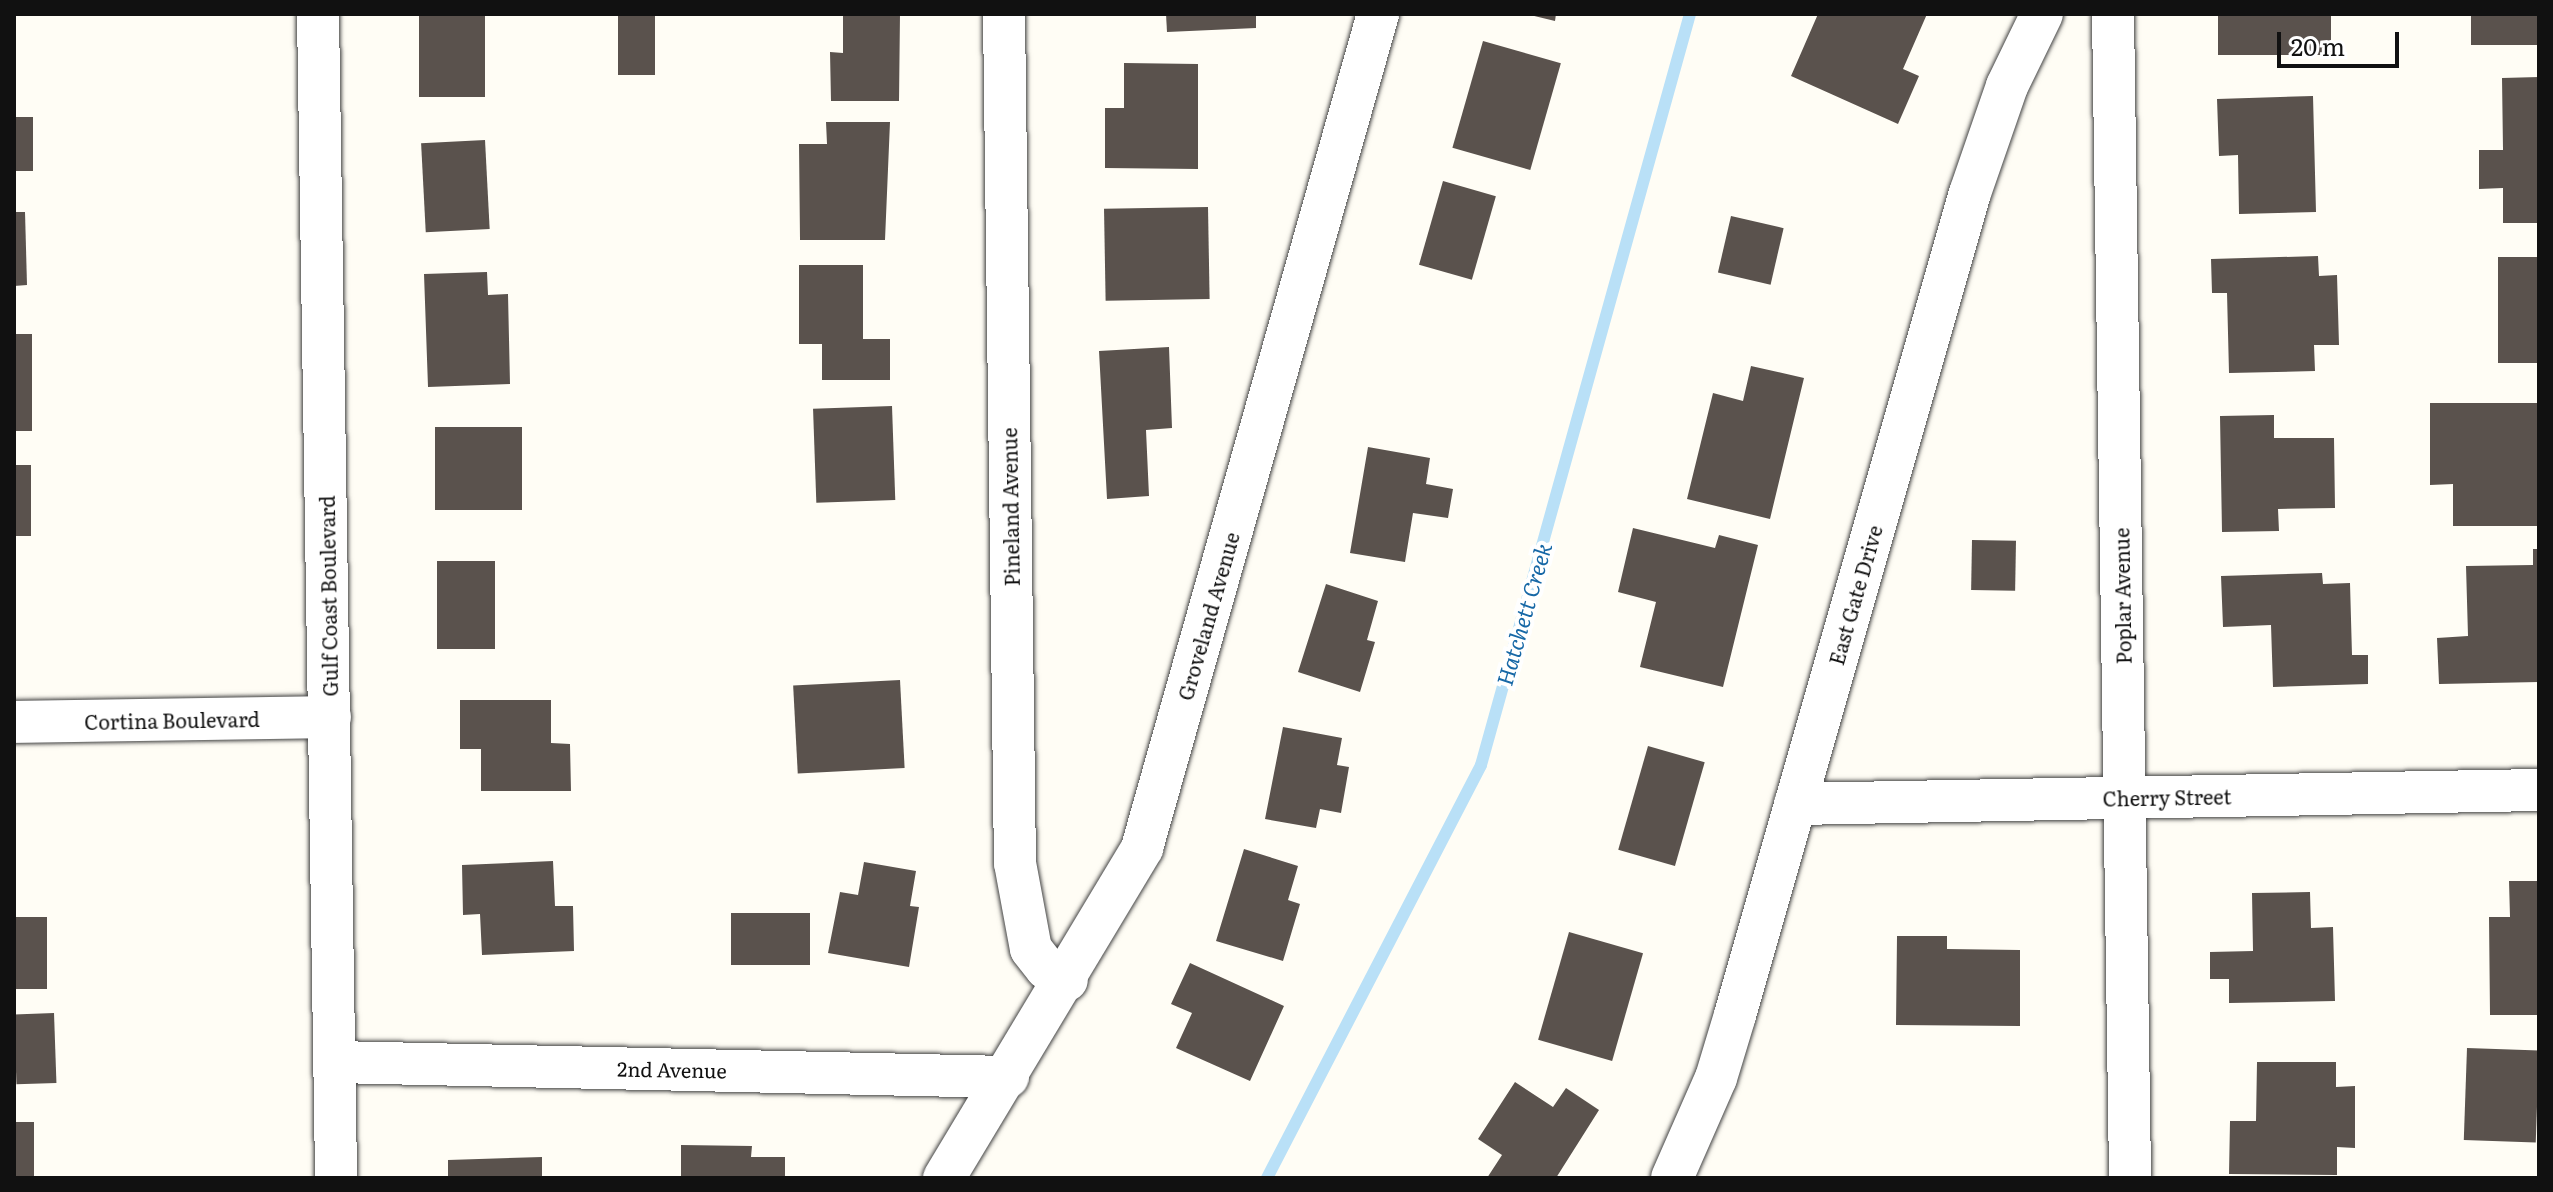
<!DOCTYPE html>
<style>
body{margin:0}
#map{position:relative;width:2553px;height:1192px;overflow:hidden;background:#fffdf5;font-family:Literata,serif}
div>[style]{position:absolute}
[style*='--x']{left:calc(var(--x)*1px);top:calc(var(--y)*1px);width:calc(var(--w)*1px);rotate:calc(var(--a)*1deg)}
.stream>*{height:12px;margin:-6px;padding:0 6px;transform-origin:6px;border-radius:6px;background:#b9e0f7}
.building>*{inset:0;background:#5a524d;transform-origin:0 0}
.roads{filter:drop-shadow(0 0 2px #444) drop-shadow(0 0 2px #444)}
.street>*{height:42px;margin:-21px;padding:0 21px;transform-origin:21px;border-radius:21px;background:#fff}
span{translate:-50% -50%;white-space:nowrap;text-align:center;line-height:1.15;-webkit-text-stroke:8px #fff;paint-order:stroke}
.street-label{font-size:20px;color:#111}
.water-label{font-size:22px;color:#1768a6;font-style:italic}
.frame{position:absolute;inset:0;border:16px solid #111;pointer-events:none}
.scale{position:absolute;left:2277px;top:32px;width:122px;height:36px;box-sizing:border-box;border:4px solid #111;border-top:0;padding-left:10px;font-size:24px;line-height:28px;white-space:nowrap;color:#111;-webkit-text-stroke:6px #fff;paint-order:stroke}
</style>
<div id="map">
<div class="stream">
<i style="--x:1267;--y:1178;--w:465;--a:-62.6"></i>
<i style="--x:1481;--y:765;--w:780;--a:-74.45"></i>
</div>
<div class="building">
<i style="left:419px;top:14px;width:66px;height:83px"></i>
<i style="left:618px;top:14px;width:37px;height:61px"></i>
<i style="clip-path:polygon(843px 14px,900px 14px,899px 101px,831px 101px,830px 52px,843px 53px)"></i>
<i style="clip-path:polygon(1166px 14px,1256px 14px,1256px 28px,1167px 32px)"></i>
<i style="clip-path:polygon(1526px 14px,1556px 14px,1555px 21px)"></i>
<i style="clip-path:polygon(1818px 14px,1927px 14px,1903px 69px,1919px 76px,1898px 124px,1791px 76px)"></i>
<i style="left:2218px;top:14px;width:113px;height:41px"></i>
<i style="left:2471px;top:14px;width:68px;height:31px"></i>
<i style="left:1483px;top:41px;width:81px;height:111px;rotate:16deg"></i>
<i style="clip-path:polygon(1124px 63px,1198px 64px,1198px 169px,1105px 168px,1105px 108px,1124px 108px)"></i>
<i style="clip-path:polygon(2539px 77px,2539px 223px,2503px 223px,2503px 188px,2479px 189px,2479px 150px,2503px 150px,2502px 78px)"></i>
<i style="clip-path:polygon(2313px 96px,2316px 212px,2239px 214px,2238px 155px,2219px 156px,2217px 99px)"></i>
<i style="left:14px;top:117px;width:19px;height:54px"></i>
<i style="clip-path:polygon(826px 122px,890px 122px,885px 240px,800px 240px,799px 144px,827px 144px)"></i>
<i style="left:485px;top:140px;width:89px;height:64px;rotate:87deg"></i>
<i style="left:1443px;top:181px;width:55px;height:87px;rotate:16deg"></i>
<i style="left:1208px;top:207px;width:92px;height:104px;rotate:89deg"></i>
<i style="clip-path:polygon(14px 212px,25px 212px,27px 285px,14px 286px)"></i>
<i style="left:1731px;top:216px;width:54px;height:58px;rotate:13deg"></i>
<i style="clip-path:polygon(2318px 256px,2319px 276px,2337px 275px,2339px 345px,2314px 345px,2315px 371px,2229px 373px,2227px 293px,2212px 293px,2211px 259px)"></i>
<i style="left:2539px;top:257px;width:106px;height:41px;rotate:90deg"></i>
<i style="clip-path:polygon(799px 265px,863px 265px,863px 339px,890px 339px,890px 380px,822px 380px,822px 344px,799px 344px)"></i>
<i style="clip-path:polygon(487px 272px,488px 295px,508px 294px,510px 384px,428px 387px,424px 274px)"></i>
<i style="left:14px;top:334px;width:18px;height:97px"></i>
<i style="clip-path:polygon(1169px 347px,1172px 428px,1146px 430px,1149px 496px,1107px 499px,1099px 351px)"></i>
<i style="clip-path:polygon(1751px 366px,1804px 378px,1770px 519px,1687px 499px,1713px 393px,1743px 401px)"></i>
<i style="clip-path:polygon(2430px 403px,2539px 403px,2538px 526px,2453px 526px,2453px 484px,2430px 485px)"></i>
<i style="left:892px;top:406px;width:94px;height:79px;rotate:88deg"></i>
<i style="clip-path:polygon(2274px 415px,2274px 438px,2334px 438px,2335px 508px,2278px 509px,2279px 531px,2222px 532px,2220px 416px)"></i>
<i style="left:435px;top:427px;width:87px;height:83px"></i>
<i style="clip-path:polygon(1368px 447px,1430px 458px,1426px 484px,1453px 489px,1448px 518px,1413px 513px,1405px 562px,1350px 553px)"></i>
<i style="left:14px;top:465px;width:17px;height:71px"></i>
<i style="clip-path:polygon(1633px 528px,1715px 548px,1719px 535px,1758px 545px,1723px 687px,1640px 667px,1656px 602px,1618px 592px)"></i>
<i style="left:1972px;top:540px;width:44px;height:50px;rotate:1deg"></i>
<i style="clip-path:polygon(2533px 549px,2539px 549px,2539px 682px,2439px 684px,2437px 638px,2468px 636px,2466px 566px,2533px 565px)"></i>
<i style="left:437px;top:561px;width:58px;height:88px"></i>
<i style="clip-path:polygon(2322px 573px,2323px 584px,2350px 583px,2352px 655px,2368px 655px,2368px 684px,2273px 687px,2271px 625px,2223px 627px,2221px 576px)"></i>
<i style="clip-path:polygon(1326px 584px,1378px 601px,1367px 640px,1375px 642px,1360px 692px,1298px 672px)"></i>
<i style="left:900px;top:680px;width:88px;height:107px;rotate:87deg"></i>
<i style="clip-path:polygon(460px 700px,551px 700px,551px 743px,570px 744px,571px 791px,481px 791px,481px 749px,460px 749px)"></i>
<i style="clip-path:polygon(1283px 727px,1342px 738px,1337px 765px,1349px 767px,1341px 813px,1320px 809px,1316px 828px,1265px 819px)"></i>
<i style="left:1648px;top:746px;width:59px;height:108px;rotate:16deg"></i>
<i style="clip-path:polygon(1244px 849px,1298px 866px,1288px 900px,1300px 904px,1283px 961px,1216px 941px)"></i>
<i style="clip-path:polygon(553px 861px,555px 906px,573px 906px,574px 951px,482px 955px,480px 914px,463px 915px,462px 865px)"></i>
<i style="clip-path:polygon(864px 862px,916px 871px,910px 906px,919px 907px,909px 967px,828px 953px,840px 892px,858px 895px)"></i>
<i style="clip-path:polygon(2509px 881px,2539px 881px,2539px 1015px,2490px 1015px,2489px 917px,2510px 917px)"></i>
<i style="clip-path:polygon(2310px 892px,2311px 928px,2333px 927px,2335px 1001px,2229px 1003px,2229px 979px,2210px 979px,2210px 952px,2253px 951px,2252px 893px)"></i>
<i style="left:731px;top:913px;width:79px;height:52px"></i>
<i style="left:14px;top:917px;width:33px;height:72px"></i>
<i style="left:1569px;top:932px;width:77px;height:112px;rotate:16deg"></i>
<i style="clip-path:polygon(1897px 936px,1947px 936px,1947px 949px,2020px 950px,2020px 1026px,1896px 1025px)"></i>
<i style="clip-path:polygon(1190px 963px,1284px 1006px,1250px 1081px,1176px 1048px,1192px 1013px,1171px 1004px)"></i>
<i style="left:54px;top:1013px;width:70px;height:40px;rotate:88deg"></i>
<i style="left:2467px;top:1048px;width:72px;height:92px;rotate:2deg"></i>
<i style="clip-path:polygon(2257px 1062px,2336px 1062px,2336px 1087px,2355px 1086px,2355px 1148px,2337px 1147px,2337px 1175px,2229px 1174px,2230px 1121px,2256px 1121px)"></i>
<i style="clip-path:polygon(1515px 1082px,1553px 1107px,1566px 1088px,1599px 1110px,1556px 1178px,1487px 1178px,1502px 1155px,1478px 1139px)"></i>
<i style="left:34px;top:1122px;width:56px;height:20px;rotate:90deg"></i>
<i style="clip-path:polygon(681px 1145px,752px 1146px,751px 1157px,785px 1157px,785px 1178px,681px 1178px)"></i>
<i style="clip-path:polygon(542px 1157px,542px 1178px,448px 1178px,448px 1160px)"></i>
</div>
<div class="roads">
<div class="street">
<i style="--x:318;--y:14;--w:1164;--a:89.11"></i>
<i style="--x:1004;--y:14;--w:849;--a:89.26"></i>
<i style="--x:1015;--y:863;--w:87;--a:79.5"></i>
<i style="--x:1031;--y:949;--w:24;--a:52"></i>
<i style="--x:1046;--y:968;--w:24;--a:30"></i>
<i style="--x:2113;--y:14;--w:1164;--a:89.16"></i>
<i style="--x:14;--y:722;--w:316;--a:-0.9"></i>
<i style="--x:1795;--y:804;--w:744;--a:-1.08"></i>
<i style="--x:335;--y:1062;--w:673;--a:1.28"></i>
<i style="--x:944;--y:1178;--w:385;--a:-59"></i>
<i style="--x:1142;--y:848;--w:867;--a:-74.2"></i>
<i style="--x:1672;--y:1178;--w:109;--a:-66.3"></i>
<i style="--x:1716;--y:1078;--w:66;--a:-73.2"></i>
<i style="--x:1735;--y:1015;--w:855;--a:-74.05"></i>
<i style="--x:1970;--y:193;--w:113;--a:-70.9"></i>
<i style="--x:2007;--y:86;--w:80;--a:-64.1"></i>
</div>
</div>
<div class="street-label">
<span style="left:1010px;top:507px;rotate:-91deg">Pineland Avenue</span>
<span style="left:1855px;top:595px;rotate:-74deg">East Gate Drive</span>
<span style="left:328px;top:596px;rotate:-91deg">Gulf Coast Boulevard</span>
<span style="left:2122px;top:596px;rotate:-91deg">Poplar Avenue</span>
<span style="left:1208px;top:616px;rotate:-74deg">Groveland Avenue</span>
<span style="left:172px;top:720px;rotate:-1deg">Cortina Boulevard</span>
<span style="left:2167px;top:797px;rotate:-1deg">Cherry Street</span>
<span style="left:672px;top:1069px;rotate:1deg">2nd Avenue</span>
</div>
<div class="water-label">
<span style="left:1523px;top:614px;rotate:-74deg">Hatchett Creek</span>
</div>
<div class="frame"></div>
<div class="scale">20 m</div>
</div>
